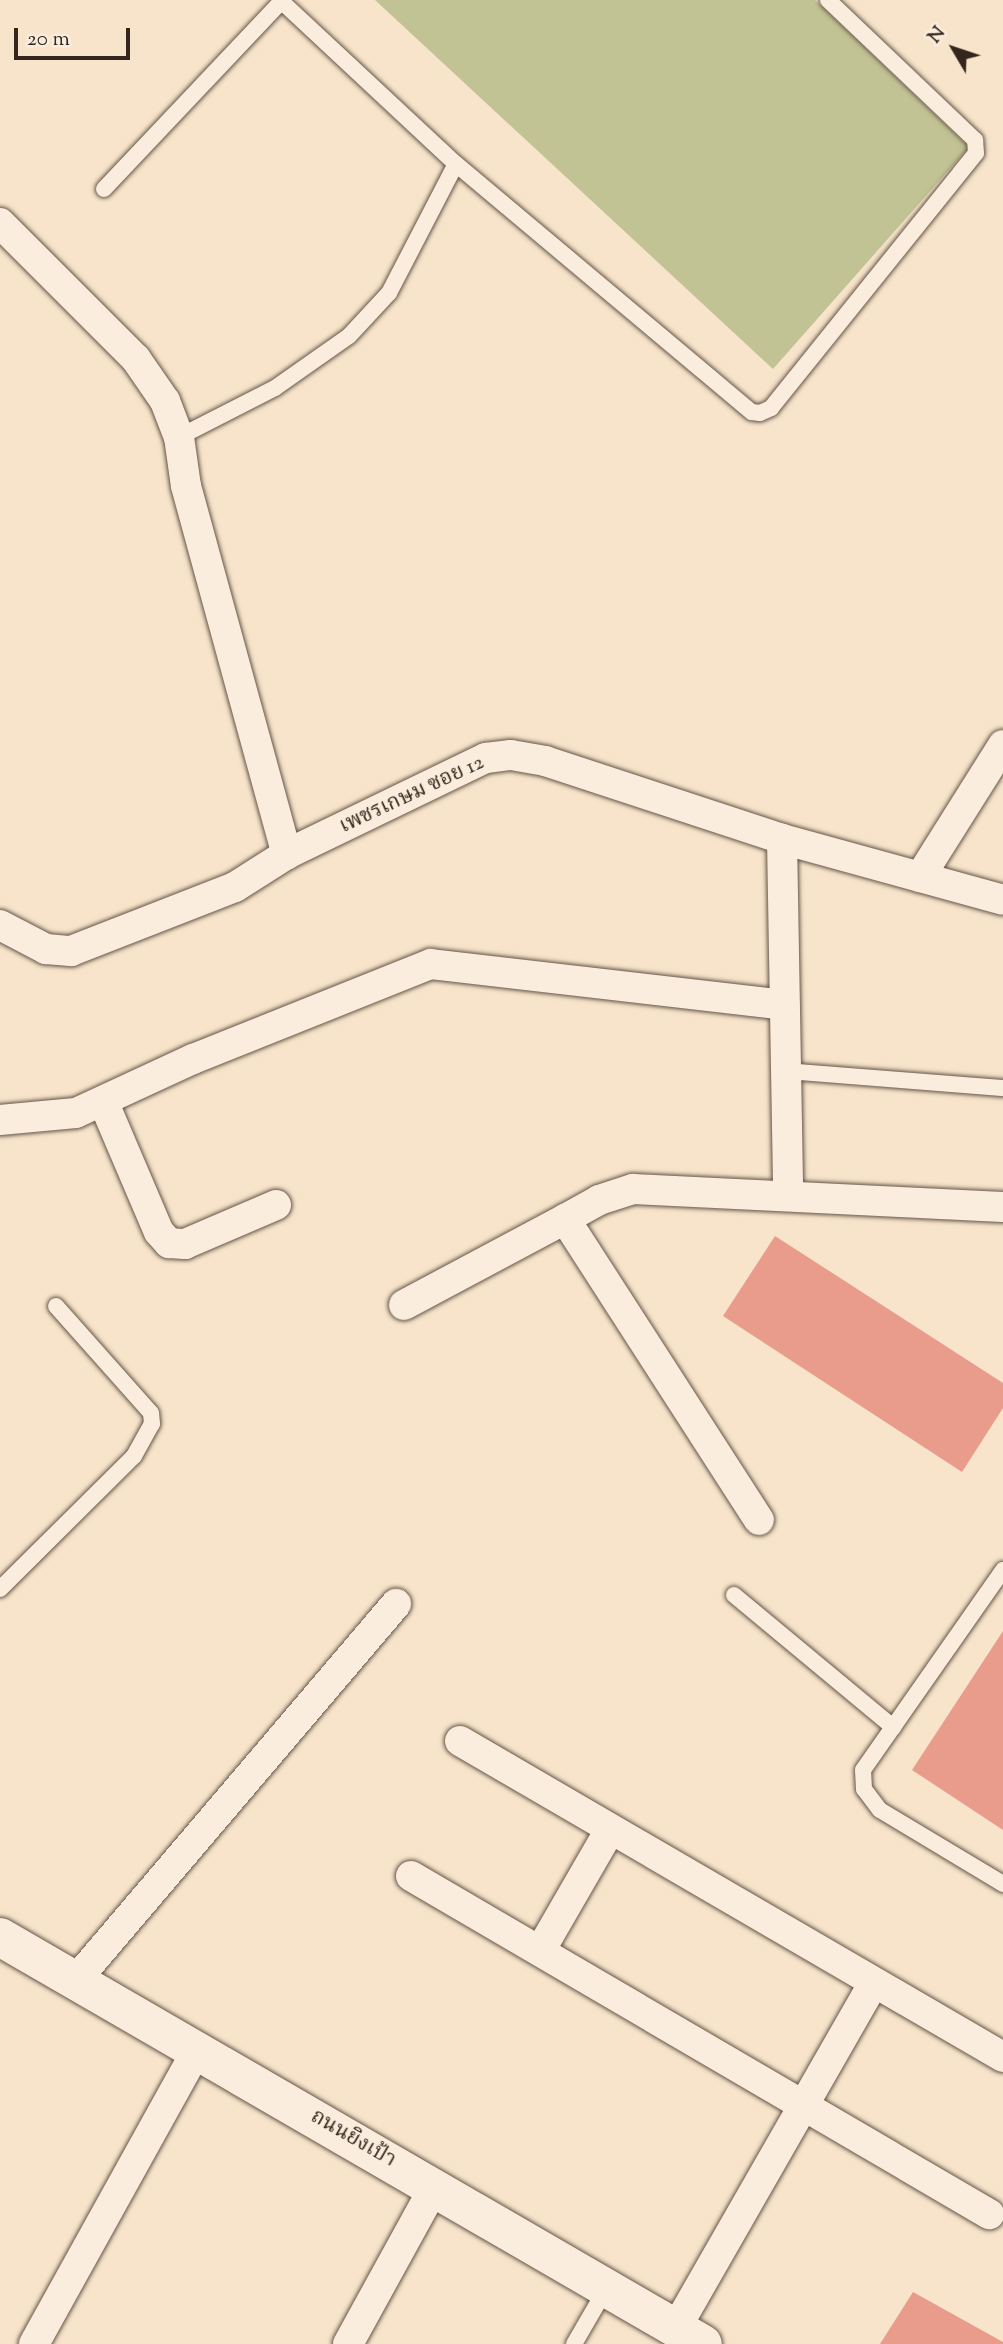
<!DOCTYPE html>
<meta charset="utf-8">
<style>
body{margin:0}
#map{position:relative;width:1003px;height:2344px;overflow:hidden;background:#f7e4ca;font-family:"Sorts Mill Goudy","Noto Serif Thai",serif}
div>[style]{position:absolute}
[style*='--x']{left:calc(var(--x)*1px);top:calc(var(--y)*1px);width:calc(var(--w)*1px);rotate:calc(var(--a)*1deg)}
.green>*{inset:0;background:#c1c394}
.building>*{inset:0;background:#e99c8c}
.roads{filter:drop-shadow(0 0 2px #655548) drop-shadow(0 0 2px #655548)}
.lane>*{height:16px;margin:-8px;padding:0 8px;transform-origin:8px;border-radius:8px;background:#faeddd}
.street>*{height:30px;margin:-15px;padding:0 15px;transform-origin:15px;border-radius:15px;background:#faeddd}
.secondary>*{height:38px;margin:-19px;padding:0 19px;transform-origin:19px;border-radius:19px;background:#faeddd}
span{translate:-50% -50%;white-space:nowrap;text-align:center;line-height:1.15;-webkit-text-stroke:6px #faeddd;paint-order:stroke}
.street-label{font-size:21px;color:#34251d}
.north{position:absolute;left:919px;top:14px;width:70px;height:70px;-webkit-text-stroke:5px #faeddd;paint-order:stroke;rotate:309deg;font-size:19px;font-weight:700;line-height:28px;text-align:center;color:#34251d}
.north::after{content:'';display:block;margin:auto;width:24px;height:32px;background:#34251d;clip-path:polygon(50% 0,100% 100%,50% 72%,0 100%)}
.scale{position:absolute;left:14px;top:28px;width:116px;height:32px;box-sizing:border-box;border:4px solid #34251d;border-top:0;padding-left:9px;font-size:21px;line-height:24px;white-space:nowrap;color:#34251d;-webkit-text-stroke:5px #faeddd;paint-order:stroke}
</style>
<div id="map">
<div class="green">
<i style="clip-path:polygon(375px 0,815px 0,969px 147px,773px 369px)"></i>
</div>
<div class="building">
<i style="clip-path:polygon(775px 1236px,1003px 1383px,1003px 1408px,962px 1472px,723px 1316px)"></i>
<i style="clip-path:polygon(1003px 1631px,1003px 1830px,912px 1770px)"></i>
<i style="clip-path:polygon(913px 2292px,1003px 2342px,1003px 2344px,880px 2344px)"></i>
</div>
<div class="roads">
<div class="lane">
<i style="--x:280;--y:0;--w:241;--a:43"></i>
<i style="--x:456;--y:164;--w:386;--a:40"></i>
<i style="--x:752;--y:412;--w:8;--a:7"></i>
<i style="--x:760;--y:413;--w:12;--a:-24"></i>
<i style="--x:771;--y:408;--w:327;--a:-51.2"></i>
<i style="--x:976;--y:153;--w:13;--a:-94"></i>
<i style="--x:975;--y:140;--w:203;--a:-136.4"></i>
<i style="--x:104;--y:189;--w:257;--a:-46.6"></i>
<i style="--x:179;--y:437;--w:108;--a:-27"></i>
<i style="--x:275;--y:388;--w:90;--a:-35.1"></i>
<i style="--x:349;--y:336;--w:59;--a:-47.1"></i>
<i style="--x:389;--y:293;--w:145;--a:-62.6"></i>
<i style="--x:786;--y:1071;--w:218;--a:4.5"></i>
<i style="--x:1003;--y:1570;--w:244;--a:125"></i>
<i style="--x:863;--y:1770;--w:19;--a:87"></i>
<i style="--x:864;--y:1789;--w:26;--a:53"></i>
<i style="--x:880;--y:1810;--w:144;--a:31"></i>
<i style="--x:0;--y:1589;--w:189;--a:-44.8"></i>
<i style="--x:134;--y:1456;--w:37;--a:-61"></i>
<i style="--x:152;--y:1424;--w:11;--a:-95"></i>
<i style="--x:151;--y:1413;--w:143;--a:-131.6"></i>
<i style="--x:734;--y:1595;--w:207;--a:39.7"></i>
<i style="--x:574;--y:2344;--w:66;--a:-59.9"></i>
</div>
<div class="street">
<i style="--x:0;--y:223;--w:192;--a:45"></i>
<i style="--x:136;--y:359;--w:51;--a:55.4"></i>
<i style="--x:165;--y:401;--w:39;--a:69"></i>
<i style="--x:179;--y:437;--w:49;--a:81.9"></i>
<i style="--x:186;--y:486;--w:382;--a:74.7"></i>
<i style="--x:782;--y:839;--w:355;--a:89"></i>
<i style="--x:920;--y:877;--w:156;--a:-57.8"></i>
<i style="--x:0;--y:925;--w:52;--a:27.6"></i>
<i style="--x:46;--y:949;--w:25;--a:5"></i>
<i style="--x:71;--y:951;--w:176;--a:-21.3"></i>
<i style="--x:235;--y:887;--w:62;--a:-32.4"></i>
<i style="--x:287;--y:854;--w:221;--a:-25.8"></i>
<i style="--x:486;--y:758;--w:25;--a:-7"></i>
<i style="--x:511;--y:755;--w:35;--a:10"></i>
<i style="--x:545;--y:761;--w:250;--a:18.2"></i>
<i style="--x:782;--y:839;--w:229;--a:15.4"></i>
<i style="--x:103;--y:1101;--w:142;--a:66.9"></i>
<i style="--x:159;--y:1232;--w:15;--a:48"></i>
<i style="--x:169;--y:1243;--w:16;--a:4"></i>
<i style="--x:185;--y:1244;--w:99;--a:-23.2"></i>
<i style="--x:0;--y:1120;--w:76;--a:-5.3"></i>
<i style="--x:76;--y:1113;--w:129;--a:-24.8"></i>
<i style="--x:193;--y:1059;--w:256;--a:-21.8"></i>
<i style="--x:431;--y:964;--w:356;--a:6.6"></i>
<i style="--x:565;--y:1219;--w:39;--a:-29"></i>
<i style="--x:599;--y:1200;--w:36;--a:-18"></i>
<i style="--x:633;--y:1189;--w:370;--a:2.8"></i>
<i style="--x:404;--y:1305;--w:183;--a:-28.1"></i>
<i style="--x:565;--y:1219;--w:358;--a:57.2"></i>
<i style="--x:460;--y:1741;--w:628;--a:30.2"></i>
<i style="--x:411;--y:1876;--w:670;--a:30.32"></i>
<i style="--x:540;--y:1951;--w:140;--a:-60"></i>
<i style="--x:76;--y:1980;--w:494;--a:-49.6"></i>
<i style="--x:676;--y:2328;--w:396;--a:-60.2"></i>
<i style="--x:34;--y:2344;--w:336;--a:-61"></i>
<i style="--x:348;--y:2344;--w:180;--a:-61.2"></i>
</div>
<div class="secondary">
<i style="--x:0;--y:1937;--w:812;--a:30.07"></i>
</div>
</div>
<div class="street-label">
<span style="left:412px;top:795px;rotate:-25deg">เพชรเกษม ซอย 12</span>
<span style="left:353px;top:2139px;rotate:30deg">ถนนยิงเป้า</span>
</div>
<div class="north">N</div>
<div class="scale">20 m</div>
</div>
